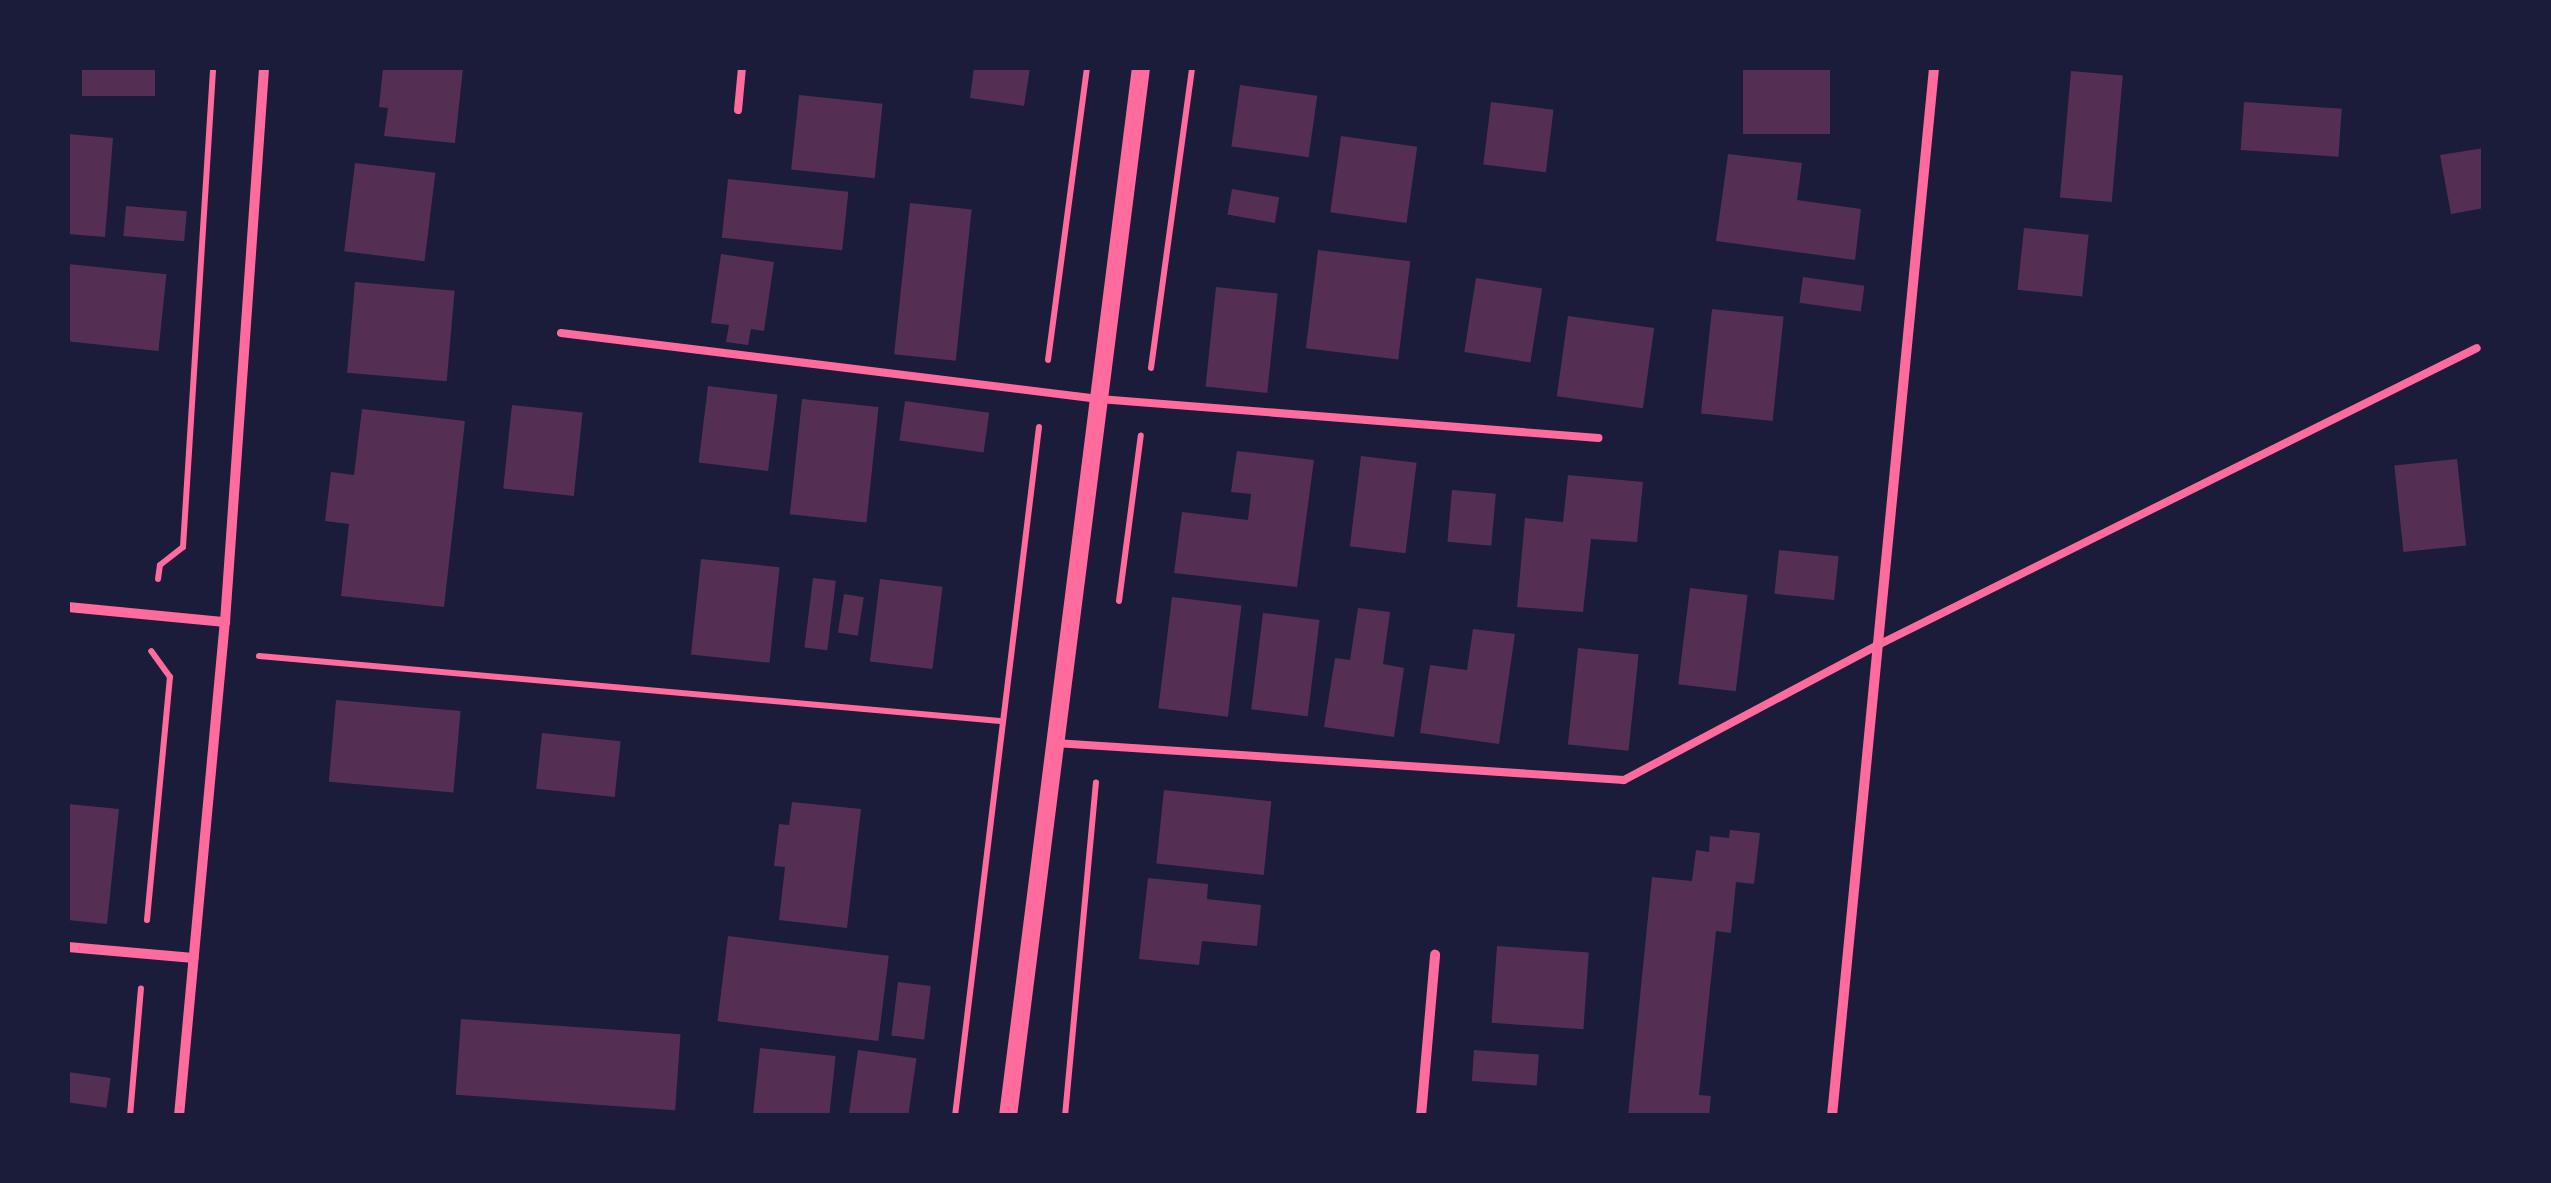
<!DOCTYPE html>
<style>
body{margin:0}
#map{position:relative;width:2551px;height:1183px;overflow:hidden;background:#1b1b3a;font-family:Mulish,sans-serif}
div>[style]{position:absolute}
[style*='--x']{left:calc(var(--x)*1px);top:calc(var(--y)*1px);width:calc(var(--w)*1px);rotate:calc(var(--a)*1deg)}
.building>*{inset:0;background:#542f53;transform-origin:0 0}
.path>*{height:6px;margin:-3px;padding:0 3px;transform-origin:3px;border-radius:3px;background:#ff6b9d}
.service>*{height:8px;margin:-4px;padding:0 4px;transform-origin:4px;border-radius:4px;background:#ff6b9d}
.minor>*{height:10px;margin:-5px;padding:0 5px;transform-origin:5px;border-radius:5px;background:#ff6b9d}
.tertiary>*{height:18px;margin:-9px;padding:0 9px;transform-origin:9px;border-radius:9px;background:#ff6b9d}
span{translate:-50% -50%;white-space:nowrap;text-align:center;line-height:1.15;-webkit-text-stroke:10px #1b1b3a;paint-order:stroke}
.frame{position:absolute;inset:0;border:70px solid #1b1b3a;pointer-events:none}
</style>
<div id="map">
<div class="building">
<i style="left:82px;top:68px;width:73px;height:28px"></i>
<i style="clip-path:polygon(383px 68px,463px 68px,455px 143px,384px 136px,388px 108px,379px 107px)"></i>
<i style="clip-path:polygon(974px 68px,1030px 68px,1024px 106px,970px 98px)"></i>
<i style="left:1743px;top:68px;width:87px;height:66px"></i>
<i style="left:2071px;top:71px;width:52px;height:127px;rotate:5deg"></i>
<i style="left:1240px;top:85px;width:78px;height:62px;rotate:8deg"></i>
<i style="left:799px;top:95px;width:84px;height:75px;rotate:6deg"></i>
<i style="left:1491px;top:102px;width:63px;height:63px;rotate:7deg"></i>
<i style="left:2244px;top:102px;width:98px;height:48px;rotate:4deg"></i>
<i style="clip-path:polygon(68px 134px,113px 138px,105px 237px,68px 234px)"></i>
<i style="left:1341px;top:136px;width:77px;height:77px;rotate:8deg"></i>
<i style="clip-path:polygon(2484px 148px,2484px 208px,2451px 214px,2440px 155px)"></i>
<i style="clip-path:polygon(1728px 154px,1802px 163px,1797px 200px,1861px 209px,1855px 260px,1716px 241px)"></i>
<i style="left:355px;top:163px;width:81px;height:89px;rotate:7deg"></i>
<i style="left:728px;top:179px;width:121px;height:59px;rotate:6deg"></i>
<i style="left:1232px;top:189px;width:48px;height:26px;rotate:10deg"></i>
<i style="left:910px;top:203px;width:62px;height:152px;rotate:6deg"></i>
<i style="left:126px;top:206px;width:61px;height:30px;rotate:5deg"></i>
<i style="left:2024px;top:228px;width:65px;height:62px;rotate:6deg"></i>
<i style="left:1318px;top:250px;width:93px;height:99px;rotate:7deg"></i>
<i style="clip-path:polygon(721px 254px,774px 262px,764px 331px,751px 329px,748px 345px,726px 342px,729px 325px,711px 323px)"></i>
<i style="left:68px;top:264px;width:99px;height:77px;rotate:6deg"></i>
<i style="left:1803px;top:277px;width:62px;height:26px;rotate:8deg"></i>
<i style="left:1476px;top:278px;width:67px;height:75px;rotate:9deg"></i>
<i style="left:355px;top:282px;width:100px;height:91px;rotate:5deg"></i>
<i style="left:1216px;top:287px;width:62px;height:100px;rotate:6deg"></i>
<i style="left:1712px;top:309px;width:72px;height:105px;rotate:6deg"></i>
<i style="left:1568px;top:316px;width:87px;height:81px;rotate:8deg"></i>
<i style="left:708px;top:386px;width:70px;height:77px;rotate:7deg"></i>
<i style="left:802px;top:399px;width:77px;height:116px;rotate:6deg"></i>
<i style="left:905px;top:401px;width:85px;height:40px;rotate:8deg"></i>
<i style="left:512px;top:405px;width:71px;height:84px;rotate:6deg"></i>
<i style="clip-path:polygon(362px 409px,465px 421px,444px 607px,341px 596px,349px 524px,325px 521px,331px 472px,354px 475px)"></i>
<i style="clip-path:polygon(1237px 451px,1314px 460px,1297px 587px,1174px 573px,1182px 512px,1248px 520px,1251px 494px,1231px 492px)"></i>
<i style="left:1361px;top:456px;width:56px;height:91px;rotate:7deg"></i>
<i style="left:2457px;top:459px;width:87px;height:63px;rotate:84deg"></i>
<i style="clip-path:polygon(1568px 475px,1643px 482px,1637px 542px,1591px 539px,1583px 612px,1517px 607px,1525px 518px,1563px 522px)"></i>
<i style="left:1452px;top:490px;width:44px;height:52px;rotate:5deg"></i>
<i style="left:1779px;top:550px;width:60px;height:44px;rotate:6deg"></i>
<i style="left:701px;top:559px;width:79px;height:96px;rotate:6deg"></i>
<i style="left:813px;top:578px;width:23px;height:70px;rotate:7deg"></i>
<i style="left:880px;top:579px;width:63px;height:83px;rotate:7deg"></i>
<i style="left:1690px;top:588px;width:58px;height:97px;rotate:7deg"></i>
<i style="left:844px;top:594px;width:20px;height:39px;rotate:9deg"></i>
<i style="left:1172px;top:597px;width:70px;height:112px;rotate:7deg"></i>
<i style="clip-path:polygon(1358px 608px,1390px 612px,1383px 664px,1404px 668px,1394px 737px,1324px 727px,1335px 658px,1350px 660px)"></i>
<i style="left:1263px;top:613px;width:57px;height:97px;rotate:7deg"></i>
<i style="clip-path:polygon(1473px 629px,1515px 634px,1499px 744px,1420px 733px,1430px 665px,1467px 670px)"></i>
<i style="left:1578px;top:648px;width:61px;height:97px;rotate:6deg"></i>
<i style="left:336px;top:700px;width:125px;height:82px;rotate:5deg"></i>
<i style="left:542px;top:733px;width:79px;height:56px;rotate:6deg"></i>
<i style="left:1164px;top:790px;width:108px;height:74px;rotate:6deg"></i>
<i style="clip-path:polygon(792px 802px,861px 809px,847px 928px,779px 920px,785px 867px,774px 866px,779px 824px,789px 825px)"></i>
<i style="clip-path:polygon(68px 804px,119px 809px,107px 924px,68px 920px)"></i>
<i style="clip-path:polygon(1730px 830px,1760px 833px,1754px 884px,1736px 882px,1731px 933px,1716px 931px,1699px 1095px,1711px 1096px,1709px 1116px,1628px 1116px,1652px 877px,1692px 881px,1696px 850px,1709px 852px,1710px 836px,1729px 838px)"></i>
<i style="clip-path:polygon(1148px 878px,1208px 884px,1207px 899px,1261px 905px,1257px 946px,1202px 941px,1199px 965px,1139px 959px)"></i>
<i style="left:728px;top:936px;width:162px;height:86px;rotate:7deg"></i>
<i style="left:1497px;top:946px;width:92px;height:77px;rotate:4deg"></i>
<i style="left:898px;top:982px;width:33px;height:54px;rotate:7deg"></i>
<i style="left:461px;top:1019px;width:220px;height:76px;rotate:4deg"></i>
<i style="left:760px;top:1048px;width:76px;height:68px;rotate:6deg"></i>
<i style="left:858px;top:1050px;width:59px;height:67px;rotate:8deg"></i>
<i style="left:1474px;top:1050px;width:65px;height:31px;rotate:4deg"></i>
<i style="left:68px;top:1072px;width:43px;height:30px;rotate:8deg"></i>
</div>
<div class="path">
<i style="--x:1048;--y:360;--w:295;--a:-82.4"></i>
<i style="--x:1151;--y:368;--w:303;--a:-82.2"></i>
<i style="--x:158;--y:579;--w:14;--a:-82"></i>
<i style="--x:160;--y:565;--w:29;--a:-38"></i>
<i style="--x:183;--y:547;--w:480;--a:-86.4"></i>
<i style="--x:1119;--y:601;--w:167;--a:-82.5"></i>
<i style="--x:259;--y:656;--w:744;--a:5.01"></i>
<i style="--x:147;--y:920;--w:244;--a:-84.6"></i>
<i style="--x:170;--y:677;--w:32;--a:-126"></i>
<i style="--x:130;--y:1116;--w:128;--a:-85.1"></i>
<i style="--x:955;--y:1116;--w:694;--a:-83.05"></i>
<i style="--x:1065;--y:1116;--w:335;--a:-84.7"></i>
</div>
<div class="service">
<i style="--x:738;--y:110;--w:42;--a:-84.6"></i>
<i style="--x:561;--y:333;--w:542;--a:6.99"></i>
<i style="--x:1099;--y:399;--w:501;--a:4.47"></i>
<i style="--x:1055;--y:743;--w:570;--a:3.72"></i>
<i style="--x:1624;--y:780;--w:290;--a:-28"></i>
<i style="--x:1880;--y:644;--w:666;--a:-26.37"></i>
</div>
<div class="minor">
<i style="--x:68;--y:607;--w:158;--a:5.5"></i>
<i style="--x:68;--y:947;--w:126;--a:5"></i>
<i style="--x:179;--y:1116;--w:496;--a:-84.7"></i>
<i style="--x:225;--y:622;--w:555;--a:-85.97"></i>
<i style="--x:1421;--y:1116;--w:162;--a:-85"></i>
<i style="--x:1832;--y:1116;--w:1053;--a:-84.44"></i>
</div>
<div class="tertiary">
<i style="--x:1008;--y:1116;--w:1056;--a:-82.77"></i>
</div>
<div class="frame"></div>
</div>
